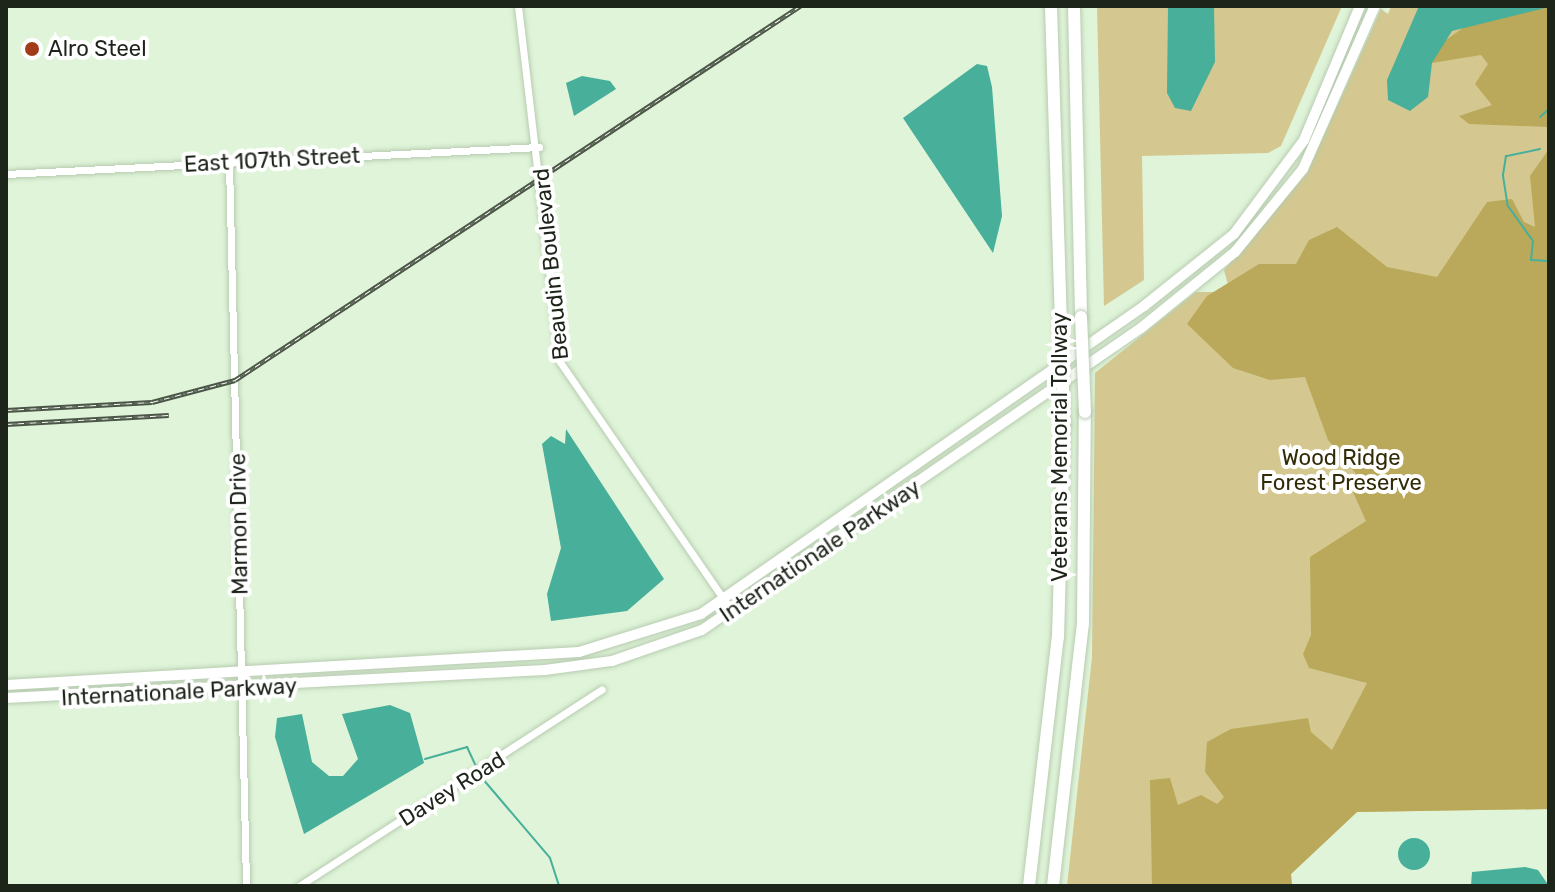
<!DOCTYPE html>
<style>
body{margin:0}
#map{position:relative;width:1555px;height:892px;overflow:hidden;background:#dff4d8;font-family:Rubik,sans-serif}
div>[style]{position:absolute}
[style*='--x']{left:calc(var(--x)*1px);top:calc(var(--y)*1px);width:calc(var(--w)*1px);rotate:calc(var(--a)*1deg)}
.green>*{inset:0;background:#d4c890}
.forest>*{inset:0;background:#baa95a}
.water>*{inset:0;background:#47af9a}
.round{border-radius:50%}
.stream>*{height:2px;margin:-1px;padding:0 1px;transform-origin:1px;border-radius:1px;background:#47af9a}
.roads{filter:drop-shadow(0 0 2px #b7cbb0) drop-shadow(0 0 2px #b7cbb0)}
.street>*{height:7px;margin:-3.5px;padding:0 3.5px;transform-origin:3.5px;border-radius:3.5px;background:#fff}
.secondary>*{height:10px;margin:-5px;padding:0 5px;transform-origin:5px;border-radius:5px;background:#fff}
.highway>*{height:12px;margin:-6px;padding:0 6px;transform-origin:6px;border-radius:6px;background:#fff}
.rail>*{height:5px;margin-top:-2.5px;transform-origin:0;background:repeating-linear-gradient(90deg,#fff 0 6px,#4c5648 0 12px);box-sizing:border-box;border-block:2px solid #4c5648}
.bridges{filter:drop-shadow(0 0 2px #b7cbb0) drop-shadow(0 0 2px #b7cbb0)}
.highway-bridge>*{height:12px;margin:-6px;padding:0 6px;transform-origin:6px;border-radius:6px;background:#fff}
.dots>*{width:22px;height:22px;translate:-50% -50%;box-sizing:border-box;border:4px solid #fff;border-radius:50%}
span{translate:-50% -50%;white-space:nowrap;text-align:center;line-height:1.15;-webkit-text-stroke:8px #fff;paint-order:stroke}
.poi-label{font-size:22px;color:#1d241a}
.left{translate:0 -50%;text-align:left}
.street-label{font-size:22px;color:#1d241a}
.park-label{font-size:22px;color:#322b07}
.frame{position:absolute;inset:0;border:8px solid #1d241a;pointer-events:none}
</style>
<div id="map">
<div class="green">
<i style="clip-path:polygon(1097px 6px,1342px 6px,1281px 146px,1268px 153px,1142px 156px,1144px 280px,1104px 306px)"></i>
<i style="clip-path:polygon(1391px 6px,1549px 6px,1549px 809px,1357px 812px,1291px 874px,1292px 886px,1067px 886px,1092px 657px,1095px 373px,1196px 292px,1230px 292px,1224px 270px,1307px 173px,1381px 9px,1388px 14px)"></i>
</div>
<div class="forest">
<i style="clip-path:polygon(1549px 7px,1549px 127px,1469px 124px,1459px 116px,1492px 105px,1475px 84px,1488px 64px,1481px 55px,1432px 63px,1443px 42px,1473px 21px)"></i>
<i style="clip-path:polygon(1549px 149px,1549px 809px,1357px 812px,1291px 874px,1292px 886px,1152px 886px,1150px 780px,1170px 778px,1178px 805px,1201px 795px,1217px 804px,1224px 797px,1205px 772px,1207px 742px,1231px 729px,1308px 718px,1311px 732px,1332px 750px,1367px 683px,1309px 668px,1303px 654px,1311px 635px,1310px 557px,1366px 521px,1352px 490px,1356px 474px,1328px 440px,1305px 377px,1270px 380px,1233px 368px,1187px 324px,1207px 296px,1259px 264px,1296px 264px,1309px 240px,1337px 227px,1387px 267px,1437px 277px,1487px 202px,1512px 199px,1524px 222px,1535px 227px,1530px 176px)"></i>
</div>
<div class="water">
<i style="clip-path:polygon(1168px 6px,1214px 6px,1215px 62px,1191px 111px,1175px 108px,1167px 93px)"></i>
<i style="clip-path:polygon(1419px 6px,1549px 6px,1549px 7px,1452px 31px,1432px 63px,1428px 97px,1410px 111px,1388px 100px,1387px 80px)"></i>
<i style="clip-path:polygon(977px 64px,987px 66px,992px 87px,1002px 216px,993px 253px,903px 118px)"></i>
<i style="clip-path:polygon(582px 76px,610px 81px,616px 89px,574px 116px,566px 83px)"></i>
<i style="clip-path:polygon(566px 429px,664px 579px,627px 611px,551px 621px,547px 594px,561px 548px,542px 444px,551px 436px,565px 444px)"></i>
<i style="clip-path:polygon(390px 705px,410px 713px,424px 763px,304px 834px,275px 737px,277px 718px,302px 714px,312px 762px,329px 776px,343px 776px,358px 759px,342px 714px)"></i>
<i class="round" style="left:1398px;top:838px;width:32px;height:32px"></i>
<i style="clip-path:polygon(1525px 867px,1538px 870px,1549px 886px,1471px 886px,1472px 872px)"></i>
</div>
<div class="stream">
<i style="--x:1540;--y:117;--w:12;--a:-42"></i>
<i style="--x:1540;--y:149;--w:35;--a:168"></i>
<i style="--x:1506;--y:156;--w:20;--a:99"></i>
<i style="--x:1503;--y:176;--w:30;--a:81"></i>
<i style="--x:1508;--y:206;--w:43;--a:54.5"></i>
<i style="--x:1533;--y:241;--w:19;--a:96"></i>
<i style="--x:1531;--y:260;--w:18;--a:3"></i>
<i style="--x:425;--y:759;--w:44;--a:-15.9"></i>
<i style="--x:467;--y:747;--w:21;--a:65"></i>
<i style="--x:482;--y:778;--w:105;--a:49.6"></i>
<i style="--x:550;--y:858;--w:29;--a:72"></i>
</div>
<div class="roads">
<div class="street">
<i style="--x:518;--y:6;--w:358;--a:83.3"></i>
<i style="--x:560;--y:362;--w:303;--a:55.4"></i>
<i style="--x:229;--y:162;--w:724;--a:88.65"></i>
<i style="--x:6;--y:174;--w:534;--a:-2.9"></i>
<i style="--x:299;--y:886;--w:361;--a:-33"></i>
</div>
<div class="secondary">
<i style="--x:6;--y:685;--w:574;--a:-3.3"></i>
<i style="--x:579;--y:652;--w:128;--a:-17.3"></i>
<i style="--x:701;--y:614;--w:540;--a:-34.81"></i>
<i style="--x:1144;--y:306;--w:115;--a:-38.7"></i>
<i style="--x:1234;--y:234;--w:117;--a:-53.3"></i>
<i style="--x:1304;--y:140;--w:145;--a:-67.3"></i>
<i style="--x:6;--y:698;--w:540;--a:-2.97"></i>
<i style="--x:545;--y:670;--w:68;--a:-7.7"></i>
<i style="--x:612;--y:661;--w:95;--a:-19"></i>
<i style="--x:702;--y:630;--w:533;--a:-34.53"></i>
<i style="--x:1141;--y:328;--w:121;--a:-39"></i>
<i style="--x:1235;--y:252;--w:107;--a:-50.7"></i>
<i style="--x:1303;--y:169;--w:178;--a:-66.2"></i>
</div>
<div class="highway">
<i style="--x:1051;--y:6;--w:324;--a:88.2"></i>
<i style="--x:1074;--y:6;--w:311;--a:88.7"></i>
<i style="--x:1029;--y:886;--w:251;--a:-83.4"></i>
<i style="--x:1058;--y:637;--w:212;--a:-88.4"></i>
<i style="--x:1053;--y:886;--w:265;--a:-83.5"></i>
<i style="--x:1083;--y:623;--w:211;--a:-89.5"></i>
</div>
</div>
<div class="rail">
<i style="--x:6;--y:410;--w:146;--a:-3.1"></i>
<i style="--x:152;--y:402;--w:86;--a:-14.8"></i>
<i style="--x:235;--y:380;--w:678;--a:-33.5"></i>
<i style="--x:6;--y:424;--w:163;--a:-3.2"></i>
</div>
<div class="bridges">
<div class="highway-bridge">
<i style="--x:1081;--y:317;--w:95;--a:87.6"></i>
<i style="--x:1061;--y:330;--w:95;--a:88.2"></i>
</div>
</div>
<div class="dots">
<i style="left:32px;top:49px;background:#a23c18"></i>
</div>
<div class="poi-label">
<span class="left" style="left:48px;top:49px">Alro Steel</span>
</div>
<div class="street-label">
<span style="left:272px;top:160px;rotate:-3deg">East 107th Street</span>
<span style="left:551px;top:264px;rotate:-96deg">Beaudin Boulevard</span>
<span style="left:1060px;top:447px;rotate:-90deg">Veterans Memorial Tollway</span>
<span style="left:239px;top:524px;rotate:-91deg">Marmon Drive</span>
<span style="left:820px;top:551px;rotate:-34deg">Internationale Parkway</span>
<span style="left:179px;top:692px;rotate:-3deg">Internationale Parkway</span>
<span style="left:452px;top:789px;rotate:-32deg">Davey Road</span>
</div>
<div class="park-label">
<span style="left:1341px;top:470px">Wood Ridge<br>Forest Preserve</span>
</div>
<div class="frame"></div>
</div>
